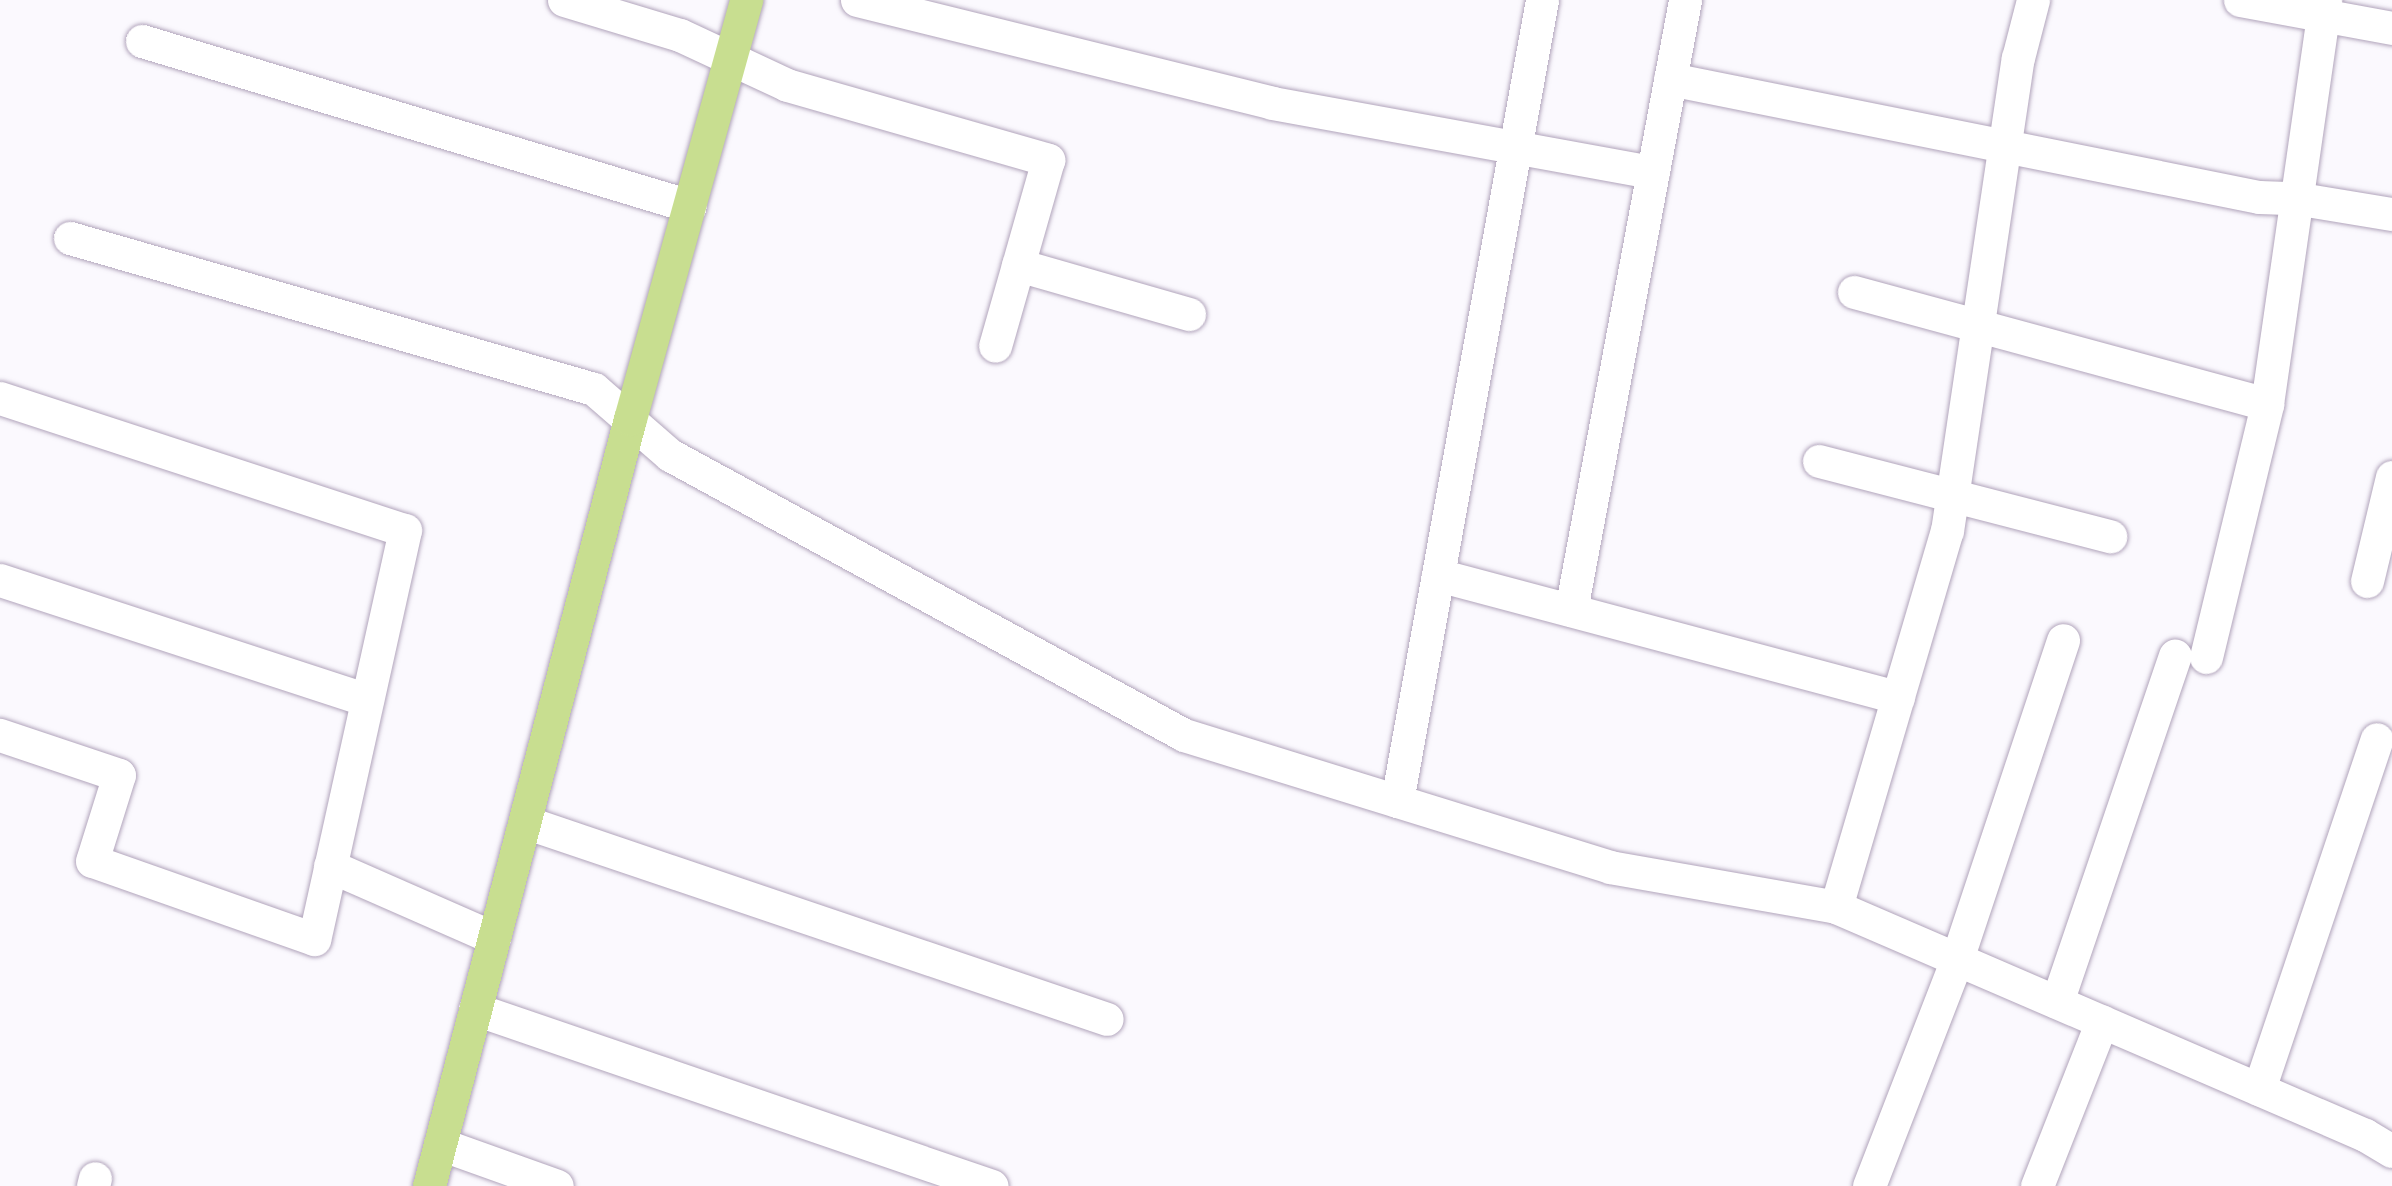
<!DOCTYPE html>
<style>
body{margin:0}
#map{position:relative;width:2392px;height:1186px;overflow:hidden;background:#fbf9fe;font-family:"Crimson Pro",serif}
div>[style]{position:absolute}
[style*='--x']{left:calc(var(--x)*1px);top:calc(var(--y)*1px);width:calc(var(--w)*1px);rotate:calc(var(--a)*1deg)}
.roads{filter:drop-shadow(0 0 2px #b1a4bb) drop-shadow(0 0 2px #b1a4bb)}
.minor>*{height:33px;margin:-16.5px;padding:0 16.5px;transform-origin:16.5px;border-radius:16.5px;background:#fff}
.major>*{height:33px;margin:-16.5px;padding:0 16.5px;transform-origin:16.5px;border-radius:16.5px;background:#c8de90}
span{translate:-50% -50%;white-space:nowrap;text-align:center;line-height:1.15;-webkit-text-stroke:6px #fff;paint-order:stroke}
</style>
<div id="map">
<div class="roads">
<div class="minor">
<i style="--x:564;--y:0;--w:121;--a:16.8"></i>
<i style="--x:680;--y:35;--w:118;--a:25"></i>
<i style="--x:787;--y:85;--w:272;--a:16"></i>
<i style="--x:1048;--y:160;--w:193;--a:105.9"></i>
<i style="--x:857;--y:0;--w:428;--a:13.9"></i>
<i style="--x:1272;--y:103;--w:387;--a:10.3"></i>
<i style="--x:2240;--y:0;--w:155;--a:10.4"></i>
<i style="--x:142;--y:41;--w:572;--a:16.76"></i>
<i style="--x:1670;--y:79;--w:601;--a:11.33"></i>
<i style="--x:2259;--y:197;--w:35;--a:2"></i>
<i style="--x:2294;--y:198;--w:99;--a:9.3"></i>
<i style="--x:70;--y:238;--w:545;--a:16.08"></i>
<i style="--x:594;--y:389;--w:101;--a:41"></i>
<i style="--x:670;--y:455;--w:585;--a:28.58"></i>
<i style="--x:1184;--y:735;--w:446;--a:17.2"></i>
<i style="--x:1610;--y:867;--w:230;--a:10"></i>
<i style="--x:1836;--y:907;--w:576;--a:23.32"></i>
<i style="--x:2365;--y:1135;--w:31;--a:31"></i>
<i style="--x:1018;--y:265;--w:178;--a:16"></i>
<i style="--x:1854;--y:292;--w:428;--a:15.2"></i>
<i style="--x:0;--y:398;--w:426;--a:18.1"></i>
<i style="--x:405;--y:530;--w:419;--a:102.5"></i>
<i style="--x:314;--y:939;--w:235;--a:-160.6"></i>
<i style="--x:92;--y:861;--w:90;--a:-72.6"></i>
<i style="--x:119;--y:775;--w:126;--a:-161.4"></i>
<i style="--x:1819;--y:461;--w:301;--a:14.5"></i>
<i style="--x:1438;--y:575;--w:476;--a:14.9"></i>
<i style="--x:0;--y:580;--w:386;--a:18.1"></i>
<i style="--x:2367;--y:581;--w:107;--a:-76.5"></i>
<i style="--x:1571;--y:610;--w:621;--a:-79.41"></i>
<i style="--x:2206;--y:657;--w:260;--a:-76.4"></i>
<i style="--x:2267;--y:404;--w:408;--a:-81.8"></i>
<i style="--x:1397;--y:801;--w:814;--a:-79.74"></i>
<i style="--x:525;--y:822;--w:614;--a:18.7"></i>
<i style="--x:330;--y:866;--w:179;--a:23.7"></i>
<i style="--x:1836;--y:907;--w:392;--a:-73.6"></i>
<i style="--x:1947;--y:531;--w:478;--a:-81.5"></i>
<i style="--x:2018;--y:58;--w:60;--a:-75.5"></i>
<i style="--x:2057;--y:1002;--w:366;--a:-71.2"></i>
<i style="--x:475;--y:1009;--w:546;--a:18.9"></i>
<i style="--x:2259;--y:1089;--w:369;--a:-71.4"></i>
<i style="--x:440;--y:1144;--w:124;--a:19.7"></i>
<i style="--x:93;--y:1186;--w:8;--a:-76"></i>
<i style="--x:1869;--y:1186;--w:243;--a:-68.8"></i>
<i style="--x:1957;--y:959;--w:336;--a:-71.6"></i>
<i style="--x:2037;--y:1186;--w:177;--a:-68.5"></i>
</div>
<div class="major">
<i style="--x:429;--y:1186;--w:793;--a:-75.32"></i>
<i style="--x:630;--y:419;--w:435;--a:-74.5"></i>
</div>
</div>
</div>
